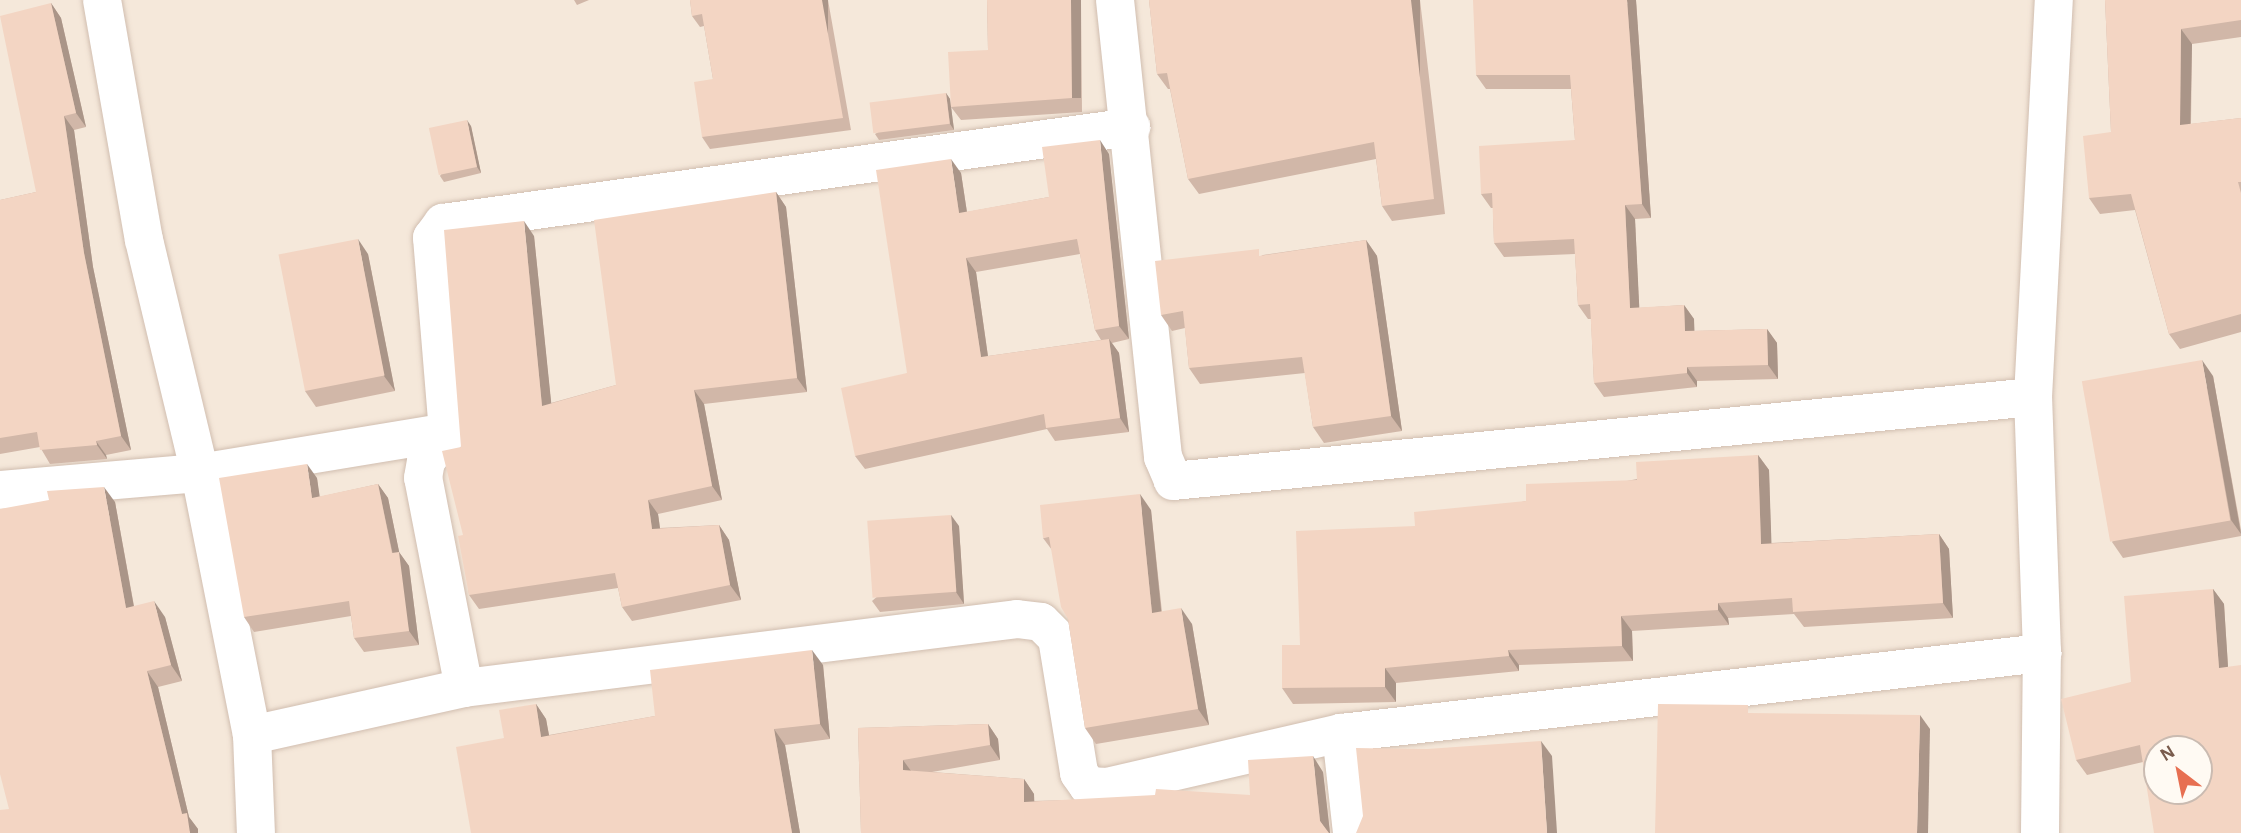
<!DOCTYPE html>
<style>
body{margin:0}
#map{position:relative;width:2241px;height:833px;overflow:hidden;background:#fdf6ec;font-family:"Alegreya Sans",sans-serif}
div>[style]{position:absolute}
[style*='--x']{left:calc(var(--x)*1px);top:calc(var(--y)*1px);width:calc(var(--w)*1px);rotate:calc(var(--a)*1deg)}
.residential>*{inset:0;background:#f5e8da}
.roads{filter:drop-shadow(0 0 2px #d1beb0) drop-shadow(0 0 2px #d1beb0)}
.street>*{height:38px;margin:-19px;padding:0 19px;transform-origin:19px;border-radius:19px;background:#fff}
.wall>*{inset:0;background:#d1b7a8}
.shaded-wall>*{inset:0;background:#aa9588;transform-origin:0 0}
.building>*{inset:0;background:#f3d5c3;transform-origin:0 0}
span{translate:-50% -50%;white-space:nowrap;text-align:center;line-height:1.15;-webkit-text-stroke:5px #fffaf3;paint-order:stroke}
.north{position:absolute;left:2143px;top:735px;width:70px;height:70px;box-sizing:border-box;background:#fffaf3;border:2px solid #cabbb1;border-radius:50%;rotate:328deg;font-size:19px;font-weight:700;line-height:28px;text-align:center;color:#7a5c4d}
.north::after{content:'';display:block;margin:auto;width:24px;height:32px;background:#e76f51;clip-path:polygon(50% 0,100% 100%,50% 72%,0 100%)}
</style>
<div id="map">
<div class="residential">
<i style="clip-path:polygon(evenodd,0 0,2241px 0,2241px 833px,0 833px,0 0,2157px 749px,2199px 749px,2199px 791px,2157px 791px,2157px 749px)"></i>
</div>
<div class="roads">
<div class="street">
<i style="--x:102;--y:0;--w:244;--a:80.1"></i>
<i style="--x:144;--y:240;--w:240;--a:76.5"></i>
<i style="--x:200;--y:473;--w:267;--a:78.8"></i>
<i style="--x:252;--y:735;--w:98;--a:87.7"></i>
<i style="--x:1115;--y:0;--w:460;--a:84"></i>
<i style="--x:1163;--y:457;--w:26;--a:67"></i>
<i style="--x:1173;--y:481;--w:864;--a:-5.58"></i>
<i style="--x:0;--y:490;--w:201;--a:-4.9"></i>
<i style="--x:200;--y:473;--w:251;--a:-9.4"></i>
<i style="--x:464;--y:688;--w:214;--a:-101"></i>
<i style="--x:423;--y:478;--w:17;--a:-80"></i>
<i style="--x:426;--y:461;--w:36;--a:-53"></i>
<i style="--x:448;--y:432;--w:195;--a:-94.7"></i>
<i style="--x:432;--y:238;--w:19;--a:-54"></i>
<i style="--x:443;--y:223;--w:695;--a:-7.94"></i>
<i style="--x:1341;--y:733;--w:101;--a:83.7"></i>
<i style="--x:252;--y:735;--w:217;--a:-12.5"></i>
<i style="--x:464;--y:688;--w:557;--a:-7.11"></i>
<i style="--x:1017;--y:619;--w:24;--a:7"></i>
<i style="--x:1041;--y:622;--w:23;--a:45"></i>
<i style="--x:1057;--y:638;--w:137;--a:80.7"></i>
<i style="--x:1079;--y:773;--w:16;--a:55"></i>
<i style="--x:1088;--y:786;--w:19;--a:3"></i>
<i style="--x:1107;--y:787;--w:240;--a:-13"></i>
<i style="--x:1341;--y:733;--w:706;--a:-6.51"></i>
<i style="--x:2040;--y:833;--w:180;--a:-89.4"></i>
<i style="--x:2042;--y:653;--w:256;--a:-92"></i>
<i style="--x:2033;--y:397;--w:398;--a:-87"></i>
</div>
</div>
<div class="wall">
<i style="clip-path:polygon(574px 0,589px 0,577px 5px)"></i>
<i style="clip-path:polygon(690px 0,828px 0,851px 130px,710px 149px,702px 137px,713px 79px,704px 26px,700px 27px,692px 16px)"></i>
<i style="clip-path:polygon(987px 0,1081px 0,1082px 112px,961px 120px,951px 107px,988px 50px)"></i>
<i style="clip-path:polygon(1149px 0,1420px 0,1445px 214px,1392px 221px,1382px 206px,1376px 159px,1199px 194px,1188px 179px,1170px 89px,1168px 89px,1157px 74px)"></i>
<i style="clip-path:polygon(1636px 0,1651px 218px,1635px 219px,1639px 308px,1684px 305px,1694px 319px,1694px 331px,1767px 329px,1777px 343px,1778px 379px,1697px 381px,1697px 387px,1604px 397px,1594px 383px,1591px 319px,1588px 319px,1578px 305px,1575px 254px,1504px 257px,1494px 243px,1493px 208px,1491px 208px,1481px 194px,1575px 140px,1571px 89px,1486px 89px,1476px 75px)"></i>
<i style="clip-path:polygon(2105px 0,2241px 0,2241px 37px,2192px 44px,2191px 124px,2241px 118px,2241px 332px,2180px 349px,2169px 334px,2135px 210px,2100px 214px,2089px 198px,2111px 132px)"></i>
<i style="clip-path:polygon(51px 3px,61px 18px,86px 127px,74px 130px,93px 267px,131px 450px,106px 455px,107px 459px,50px 464px,40px 447px,0 454px,0 200px,36px 192px)"></i>
<i style="clip-path:polygon(946px 93px,950px 99px,954px 130px,879px 140px,875px 134px)"></i>
<i style="clip-path:polygon(471px 126px,481px 173px,444px 182px,440px 176px)"></i>
<i style="clip-path:polygon(evenodd,1109px 154px,1129px 339px,1112px 343px,1119px 353px,1129px 432px,1055px 441px,1047px 429px,865px 469px,855px 456px,907px 373px,961px 173px,967px 212px,1049px 197px,1109px 154px,1080px 254px,1095px 330px,1101px 340px,988px 356px,976px 272px,1080px 254px)"></i>
<i style="clip-path:polygon(776px 192px,786px 207px,807px 392px,704px 404px,722px 500px,658px 514px,660px 528px,719px 525px,729px 540px,741px 600px,632px 621px,622px 607px,618px 588px,479px 609px,469px 595px,463px 535px,461px 447px,534px 236px,551px 403px,616px 385px)"></i>
<i style="clip-path:polygon(1366px 240px,1377px 256px,1402px 431px,1324px 443px,1313px 427px,1305px 373px,1200px 384px,1189px 368px,1185px 328px,1172px 331px,1161px 315px,1263px 255px)"></i>
<i style="clip-path:polygon(368px 254px,395px 391px,316px 407px,305px 391px)"></i>
<i style="clip-path:polygon(2213px 376px,2241px 530px,2241px 536px,2123px 558px,2112px 542px)"></i>
<i style="clip-path:polygon(1758px 455px,1769px 470px,1771px 543px,1939px 534px,1949px 549px,1953px 618px,1804px 627px,1794px 614px,1728px 618px,1729px 625px,1632px 631px,1633px 661px,1519px 665px,1519px 671px,1396px 683px,1396px 702px,1293px 704px,1282px 688px,1300px 645px,1415px 526px,1526px 501px)"></i>
<i style="clip-path:polygon(317px 478px,319px 497px,378px 484px,388px 498px,399px 552px,409px 566px,419px 645px,364px 652px,354px 638px,351px 616px,254px 632px,244px 617px)"></i>
<i style="clip-path:polygon(115px 502px,134px 606px,165px 617px,182px 681px,158px 687px,189px 817px,198px 829px,9px 809px)"></i>
<i style="clip-path:polygon(1151px 510px,1162px 612px,1192px 624px,1209px 725px,1096px 744px,1085px 728px,1068px 619px,1052px 550px,1043px 538px)"></i>
<i style="clip-path:polygon(959px 526px,964px 604px,880px 612px,872px 601px)"></i>
<i style="clip-path:polygon(2213px 589px,2224px 604px,2228px 667px,2143px 762px,2087px 775px,2076px 760px,2131px 682px)"></i>
<i style="clip-path:polygon(823px 665px,830px 739px,785px 745px,800px 833px,471px 833px,504px 738px,536px 704px,546px 719px,549px 735px,655px 716px)"></i>
<i style="clip-path:polygon(988px 724px,998px 739px,1000px 760px,932px 772px,1024px 779px,1034px 794px,1034px 801px,1250px 795px,1323px 772px,1330px 833px,861px 833px,858px 728px)"></i>
</div>
<div class="shaded-wall">
<i style="left:822px;top:0;width:6px;height:120px"></i>
<i style="left:1071px;top:0;width:10px;height:98px"></i>
<i style="left:1411px;top:0;width:9px;height:200px"></i>
<i style="clip-path:polygon(1627px 0,1636px 0,1651px 218px,1642px 204px)"></i>
<i style="clip-path:polygon(51px 3px,61px 18px,86px 127px,76px 113px)"></i>
<i style="clip-path:polygon(2181px 29px,2192px 44px,2190px 140px,2180px 125px)"></i>
<i style="clip-path:polygon(946px 93px,950px 99px,954px 130px,950px 124px)"></i>
<i style="clip-path:polygon(64px 116px,74px 130px,93px 267px,131px 450px,121px 436px,84px 253px)"></i>
<i style="clip-path:polygon(467px 120px,471px 126px,481px 173px,477px 167px)"></i>
<i style="clip-path:polygon(1100px 140px,1109px 154px,1129px 339px,1119px 326px)"></i>
<i style="clip-path:polygon(951px 159px,961px 173px,969px 226px,959px 213px)"></i>
<i style="clip-path:polygon(776px 192px,786px 207px,807px 392px,797px 378px)"></i>
<i style="clip-path:polygon(1625px 205px,1635px 219px,1640px 322px,1630px 308px)"></i>
<i style="clip-path:polygon(524px 221px,534px 236px,553px 420px,542px 406px)"></i>
<i style="clip-path:polygon(358px 239px,368px 254px,395px 391px,384px 376px)"></i>
<i style="clip-path:polygon(1366px 240px,1377px 256px,1402px 431px,1391px 416px)"></i>
<i style="clip-path:polygon(966px 258px,976px 272px,990px 371px,981px 357px)"></i>
<i style="clip-path:polygon(1684px 305px,1694px 319px,1695px 345px,1685px 331px)"></i>
<i style="clip-path:polygon(1767px 329px,1777px 343px,1778px 379px,1768px 365px)"></i>
<i style="clip-path:polygon(1109px 339px,1119px 353px,1129px 432px,1120px 418px)"></i>
<i style="clip-path:polygon(2202px 360px,2213px 376px,2241px 534px,2231px 520px)"></i>
<i style="clip-path:polygon(1687px 367px,1697px 381px,1697px 387px,1687px 373px)"></i>
<i style="clip-path:polygon(694px 390px,704px 404px,722px 500px,712px 486px)"></i>
<i style="clip-path:polygon(96px 441px,106px 455px,107px 459px,97px 445px)"></i>
<i style="clip-path:polygon(1758px 455px,1769px 470px,1772px 559px,1761px 544px)"></i>
<i style="clip-path:polygon(307px 464px,317px 478px,322px 512px,312px 498px)"></i>
<i style="clip-path:polygon(378px 484px,388px 498px,400px 556px,399px 552px,409px 566px,419px 645px,409px 631px)"></i>
<i style="clip-path:polygon(104px 487px,115px 502px,137px 624px,126px 608px)"></i>
<i style="clip-path:polygon(1140px 494px,1151px 510px,1163px 629px,1152px 613px)"></i>
<i style="clip-path:polygon(648px 500px,658px 514px,662px 543px,652px 529px)"></i>
<i style="clip-path:polygon(951px 515px,959px 526px,964px 604px,956px 592px)"></i>
<i style="clip-path:polygon(719px 525px,729px 540px,741px 600px,730px 585px)"></i>
<i style="clip-path:polygon(1939px 534px,1949px 549px,1953px 618px,1943px 603px)"></i>
<i style="clip-path:polygon(2213px 589px,2224px 604px,2229px 683px,2219px 668px)"></i>
<i style="clip-path:polygon(154px 601px,165px 617px,182px 681px,171px 665px)"></i>
<i style="clip-path:polygon(1718px 603px,1728px 618px,1729px 625px,1718px 610px)"></i>
<i style="clip-path:polygon(1181px 608px,1192px 624px,1209px 725px,1198px 709px)"></i>
<i style="clip-path:polygon(1621px 616px,1632px 631px,1633px 661px,1622px 646px)"></i>
<i style="clip-path:polygon(812px 650px,823px 665px,830px 739px,820px 724px)"></i>
<i style="clip-path:polygon(1508px 650px,1519px 665px,1519px 671px,1509px 656px)"></i>
<i style="clip-path:polygon(1385px 668px,1396px 683px,1396px 702px,1385px 687px)"></i>
<i style="clip-path:polygon(147px 671px,158px 687px,189px 817px,198px 829px,198px 833px,190px 833px,182px 814px)"></i>
<i style="clip-path:polygon(536px 704px,546px 719px,552px 752px,541px 737px)"></i>
<i style="clip-path:polygon(1920px 715px,1930px 729px,1928px 833px,1917px 833px)"></i>
<i style="clip-path:polygon(988px 724px,998px 739px,1000px 760px,990px 745px)"></i>
<i style="clip-path:polygon(774px 729px,785px 745px,800px 833px,792px 833px)"></i>
<i style="clip-path:polygon(1541px 741px,1552px 756px,1557px 833px,1547px 833px)"></i>
<i style="clip-path:polygon(1313px 756px,1323px 772px,1330px 833px,1328px 833px,1320px 821px)"></i>
<i style="clip-path:polygon(903px 760px,914px 775px,903px 770px)"></i>
<i style="clip-path:polygon(1024px 779px,1034px 794px,1035px 817px,1024px 802px)"></i>
</div>
<div class="building">
<i style="clip-path:polygon(690px 0,822px 0,843px 118px,702px 137px,694px 82px,713px 79px,702px 14px,692px 16px)"></i>
<i style="clip-path:polygon(987px 0,1071px 0,1072px 98px,951px 107px,948px 52px,988px 50px)"></i>
<i style="clip-path:polygon(1149px 0,1411px 0,1434px 199px,1382px 206px,1374px 142px,1188px 179px,1167px 73px,1157px 74px)"></i>
<i style="clip-path:polygon(1473px 0,1627px 0,1642px 204px,1625px 205px,1630px 308px,1684px 305px,1685px 331px,1767px 329px,1768px 365px,1687px 367px,1687px 373px,1594px 383px,1590px 304px,1578px 305px,1574px 239px,1494px 243px,1492px 193px,1481px 194px,1479px 146px,1575px 140px,1570px 75px,1476px 75px)"></i>
<i style="clip-path:polygon(2105px 0,2241px 0,2241px 20px,2181px 29px,2180px 125px,2241px 118px,2241px 182px,2238px 182px,2241px 193px,2241px 314px,2169px 334px,2131px 194px,2089px 198px,2083px 136px,2111px 132px)"></i>
<i style="clip-path:polygon(51px 3px,76px 113px,64px 116px,84px 253px,121px 436px,96px 441px,97px 445px,40px 450px,37px 432px,0 438px,0 200px,36px 192px,0 16px)"></i>
<i style="left:946px;top:93px;width:31px;height:77px;rotate:83deg"></i>
<i style="left:467px;top:120px;width:48px;height:39px;rotate:78deg"></i>
<i style="clip-path:polygon(1100px 140px,1119px 326px,1095px 330px,1077px 239px,966px 258px,981px 357px,1109px 339px,1120px 418px,1046px 428px,1044px 414px,855px 456px,841px 388px,907px 373px,876px 170px,951px 159px,959px 213px,1049px 197px,1042px 147px)"></i>
<i style="clip-path:polygon(776px 192px,797px 378px,694px 390px,712px 486px,648px 500px,652px 529px,719px 525px,730px 585px,622px 607px,615px 573px,469px 595px,458px 536px,463px 535px,442px 451px,461px 447px,444px 230px,524px 221px,542px 406px,616px 385px,594px 220px)"></i>
<i style="left:358px;top:239px;width:139px;height:81px;rotate:79deg"></i>
<i style="clip-path:polygon(1366px 240px,1391px 416px,1313px 427px,1302px 357px,1189px 368px,1183px 311px,1161px 315px,1155px 261px,1259px 249px,1259px 256px)"></i>
<i style="left:2202px;top:360px;width:163px;height:122px;rotate:80deg"></i>
<i style="clip-path:polygon(1758px 455px,1761px 544px,1939px 534px,1943px 603px,1793px 612px,1792px 598px,1718px 603px,1718px 610px,1621px 616px,1622px 646px,1508px 650px,1509px 656px,1385px 668px,1385px 687px,1282px 688px,1282px 645px,1300px 645px,1296px 531px,1415px 526px,1414px 512px,1526px 501px,1526px 484px,1637px 480px,1636px 462px)"></i>
<i style="clip-path:polygon(307px 464px,312px 498px,378px 484px,392px 553px,399px 552px,409px 631px,354px 638px,349px 601px,244px 617px,219px 478px)"></i>
<i style="clip-path:polygon(104px 487px,126px 608px,154px 601px,171px 665px,147px 671px,182px 814px,187px 813px,190px 833px,0 833px,0 810px,9px 809px,0 774px,0 509px,49px 500px,47px 491px)"></i>
<i style="clip-path:polygon(1140px 494px,1152px 613px,1181px 608px,1198px 709px,1085px 728px,1068px 619px,1061px 607px,1049px 537px,1043px 538px,1040px 505px)"></i>
<i style="left:951px;top:515px;width:77px;height:84px;rotate:86deg"></i>
<i style="clip-path:polygon(evenodd,2213px 589px,2219px 668px,2241px 665px,2241px 833px,2154px 833px,2140px 745px,2076px 760px,2061px 699px,2131px 682px,2124px 596px,2213px 589px,2157px 749px,2199px 749px,2199px 791px,2157px 791px,2157px 749px)"></i>
<i style="clip-path:polygon(812px 650px,820px 724px,774px 729px,792px 833px,471px 833px,456px 747px,504px 738px,499px 710px,536px 704px,541px 737px,655px 716px,650px 670px)"></i>
<i style="clip-path:polygon(1658px 704px,1748px 705px,1748px 713px,1920px 715px,1917px 833px,1655px 833px)"></i>
<i style="clip-path:polygon(988px 724px,990px 745px,903px 760px,903px 770px,1024px 779px,1024px 802px,1155px 795px,1156px 789px,1250px 795px,1248px 760px,1313px 756px,1320px 821px,1329px 833px,861px 833px,858px 728px)"></i>
<i style="clip-path:polygon(1541px 741px,1547px 833px,1356px 833px,1363px 816px,1356px 748px,1427px 749px)"></i>
</div>
<div class="north">N</div>
</div>
